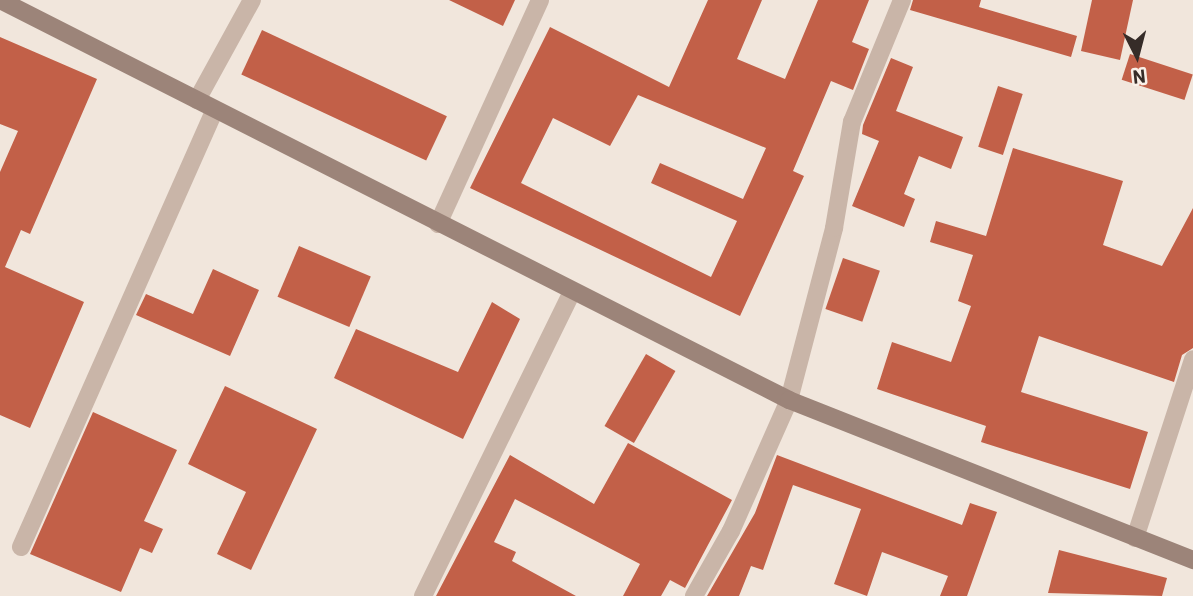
<!DOCTYPE html>
<style>
body{margin:0}
#map{position:relative;width:1193px;height:596px;overflow:hidden;background:#f1e6dc;font-family:Barlow,sans-serif}
div>[style]{position:absolute}
[style*='--x']{left:calc(var(--x)*1px);top:calc(var(--y)*1px);width:calc(var(--w)*1px);rotate:calc(var(--a)*1deg)}
.building>*{inset:0;background:#c26048;transform-origin:0 0}
.minor>*{height:18px;margin:-9px;padding:0 9px;transform-origin:9px;border-radius:9px;background:#c9b5a8}
.secondary>*{height:18px;margin:-9px;padding:0 9px;transform-origin:9px;border-radius:9px;background:#9c8479}
span{translate:-50% -50%;white-space:nowrap;text-align:center;line-height:1.15;-webkit-text-stroke:7px #f9f0e8;paint-order:stroke}
.north{position:absolute;left:1102px;top:21px;width:70px;height:70px;-webkit-text-stroke:5px #f9f0e8;paint-order:stroke;rotate:174deg;font-size:19px;font-weight:700;line-height:28px;text-align:center;color:#362c28}
.north::after{content:'';display:block;margin:auto;width:24px;height:32px;background:#362c28;clip-path:polygon(50% 0,100% 100%,50% 72%,0 100%)}
</style>
<div id="map">
<div class="building">
<i style="clip-path:polygon(449px 0,515px 0,503px 26px)"></i>
<i style="clip-path:polygon(evenodd,708px 0,762px 0,737px 59px,785px 79px,818px 0,869px 0,852px 42px,869px 49px,853px 90px,831px 81px,793px 171px,804px 176px,740px 316px,470px 188px,550px 27px,669px 87px,708px 0,638px 95px,766px 148px,743px 199px,660px 163px,651px 183px,737px 221px,711px 277px,521px 183px,553px 118px,610px 146px,638px 95px)"></i>
<i style="clip-path:polygon(913px 0,981px 0,979px 7px,1077px 36px,1071px 57px,910px 10px)"></i>
<i style="clip-path:polygon(1092px 0,1133px 0,1120px 60px,1081px 51px)"></i>
<i style="left:262px;top:30px;width:204px;height:49px;rotate:25deg"></i>
<i style="clip-path:polygon(0 37px,97px 79px,30px 234px,21px 230px,5px 267px,84px 302px,30px 428px,0 415px,0 172px,18px 131px,0 124px)"></i>
<i style="left:1130px;top:54px;width:66px;height:27px;rotate:18deg"></i>
<i style="clip-path:polygon(891px 58px,913px 67px,896px 111px,963px 137px,951px 169px,919px 156px,904px 194px,915px 199px,904px 227px,852px 206px,879px 141px,862px 134px,863px 125px)"></i>
<i style="left:998px;top:86px;width:26px;height:64px;rotate:18deg"></i>
<i style="clip-path:polygon(1013px 148px,1123px 181px,1103px 245px,1162px 266px,1193px 208px,1193px 348px,1182px 355px,1174px 382px,1039px 336px,1021px 392px,1148px 432px,1130px 489px,981px 442px,986px 426px,877px 389px,892px 342px,951px 362px,971px 306px,958px 301px,973px 255px,930px 242px,936px 221px,986px 236px)"></i>
<i style="left:299px;top:246px;width:78px;height:55px;rotate:23deg"></i>
<i style="left:843px;top:258px;width:39px;height:54px;rotate:19deg"></i>
<i style="clip-path:polygon(213px 269px,259px 290px,230px 356px,136px 315px,146px 294px,193px 314px)"></i>
<i style="clip-path:polygon(492px 302px,520px 319px,463px 439px,334px 378px,356px 329px,458px 372px)"></i>
<i style="left:646px;top:354px;width:34px;height:83px;rotate:30deg"></i>
<i style="clip-path:polygon(225px 386px,317px 429px,251px 570px,217px 554px,246px 492px,188px 464px)"></i>
<i style="clip-path:polygon(93px 412px,177px 450px,144px 521px,163px 529px,152px 553px,140px 548px,121px 592px,30px 554px)"></i>
<i style="clip-path:polygon(628px 443px,732px 500px,685px 588px,670px 580px,661px 596px,623px 596px,640px 564px,515px 499px,494px 542px,516px 552px,512px 561px,576px 596px,436px 596px,510px 455px,594px 504px)"></i>
<i style="clip-path:polygon(777px 455px,962px 525px,970px 503px,997px 512px,967px 596px,940px 596px,948px 576px,882px 552px,867px 596px,834px 584px,861px 509px,793px 485px,763px 570px,751px 566px,739px 596px,707px 596px,755px 513px)"></i>
<i style="clip-path:polygon(1059px 550px,1167px 578px,1162px 596px,1048px 593px)"></i>
</div>
<div class="minor">
<i style="--x:197;--y:100;--w:114;--a:-61.2"></i>
<i style="--x:438;--y:224;--w:246;--a:-65.5"></i>
<i style="--x:1135;--y:538;--w:188;--a:-72"></i>
<i style="--x:21;--y:547;--w:478;--a:-66.1"></i>
<i style="--x:423;--y:596;--w:336;--a:-63.9"></i>
<i style="--x:694;--y:596;--w:75;--a:-60.4"></i>
<i style="--x:731;--y:531;--w:143;--a:-66.1"></i>
<i style="--x:789;--y:400;--w:178;--a:-75.3"></i>
<i style="--x:834;--y:228;--w:108;--a:-80.4"></i>
<i style="--x:852;--y:122;--w:132;--a:-67.7"></i>
</div>
<div class="secondary">
<i style="--x:0;--y:0;--w:885;--a:26.88"></i>
<i style="--x:789;--y:400;--w:435;--a:21.6"></i>
</div>
<div class="north">N</div>
</div>
